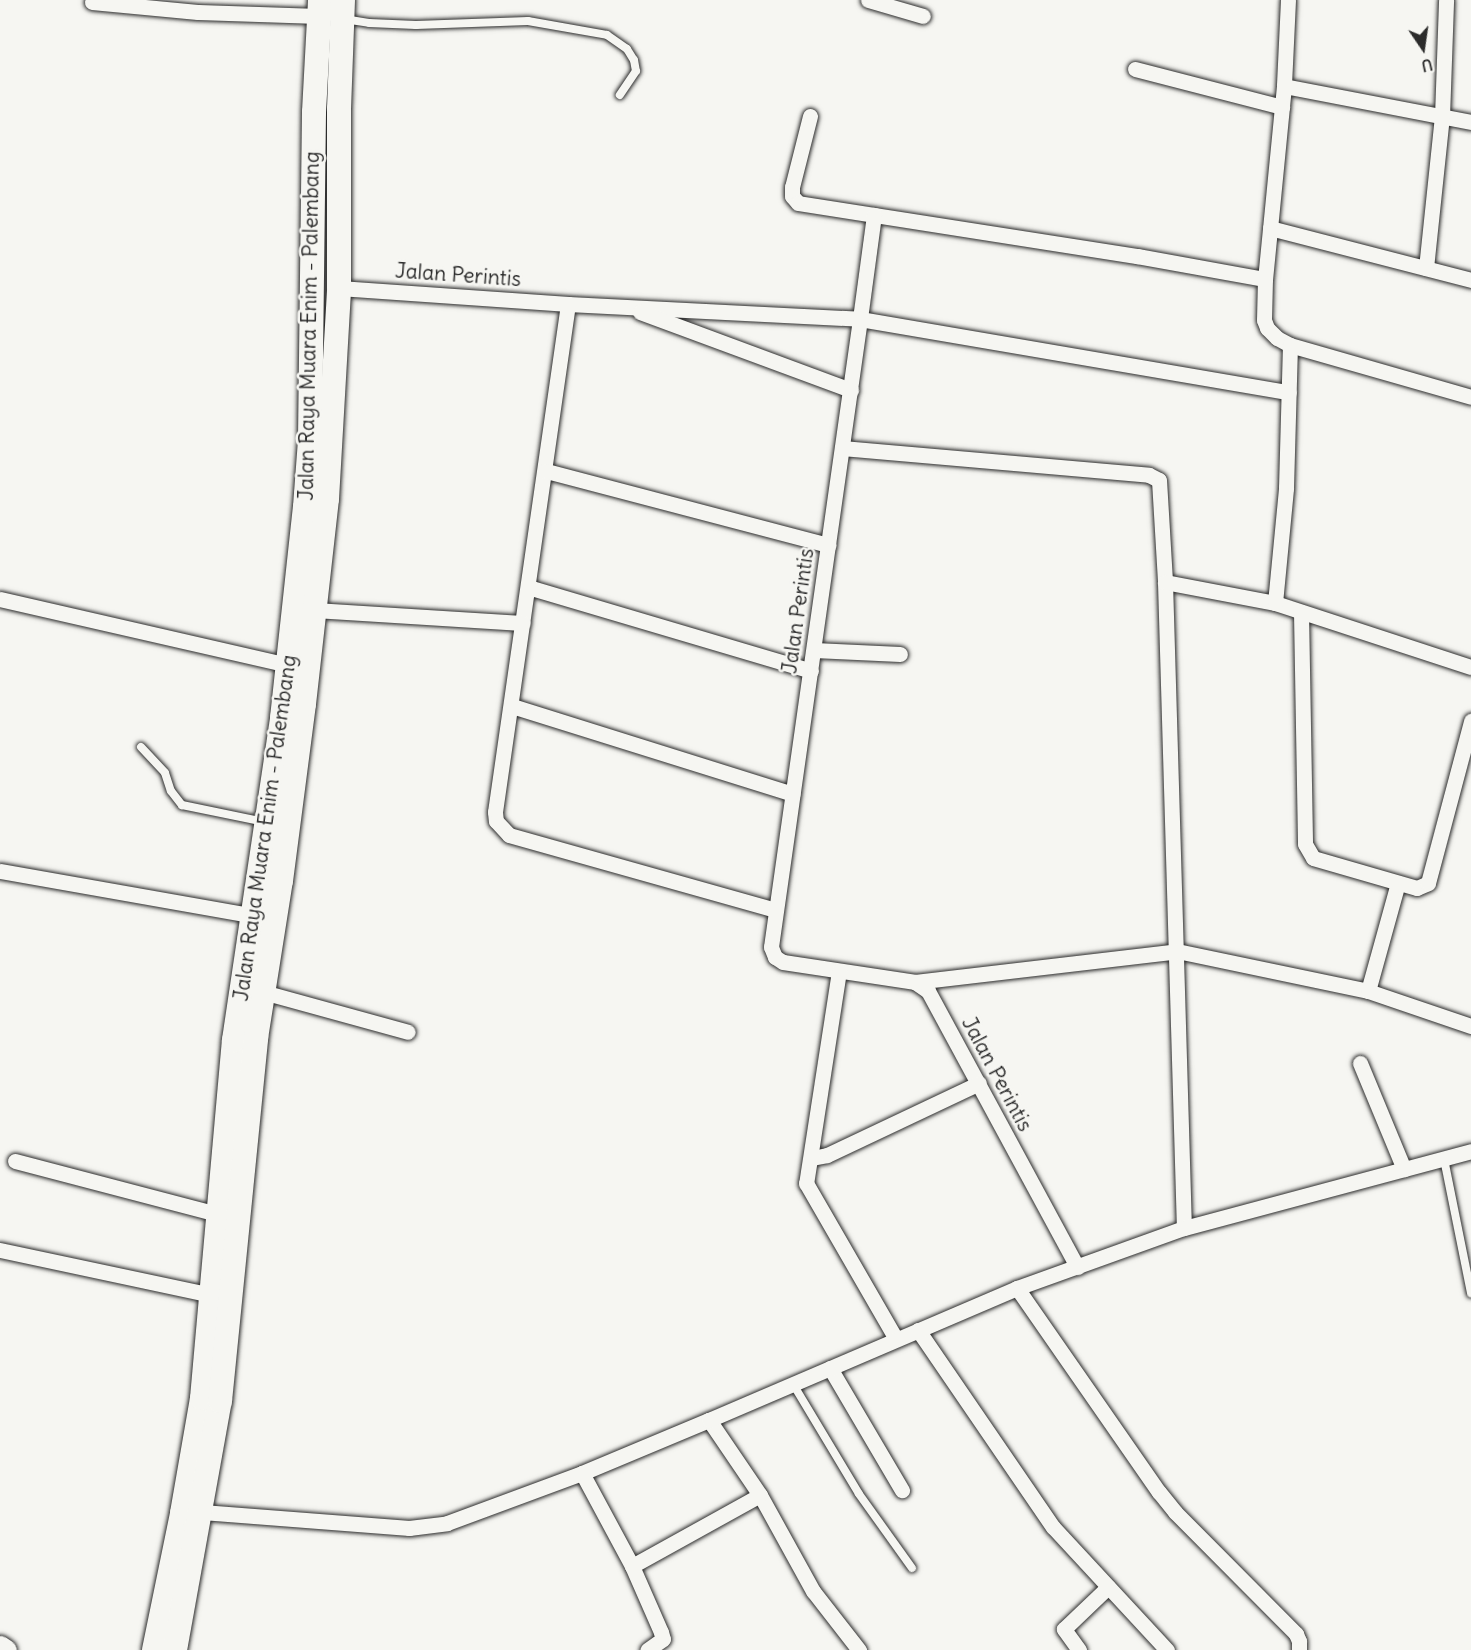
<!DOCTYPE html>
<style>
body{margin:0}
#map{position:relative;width:1471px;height:1650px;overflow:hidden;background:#f6f6f2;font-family:Delius,sans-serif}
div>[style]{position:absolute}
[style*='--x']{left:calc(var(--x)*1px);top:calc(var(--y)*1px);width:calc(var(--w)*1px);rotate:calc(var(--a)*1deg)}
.roads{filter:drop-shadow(0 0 2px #2b2b2b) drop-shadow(0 0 2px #2b2b2b)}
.lane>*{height:8px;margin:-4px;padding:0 4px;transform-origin:4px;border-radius:4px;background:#f6f6f2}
.street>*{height:15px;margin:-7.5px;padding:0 7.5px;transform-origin:7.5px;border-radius:7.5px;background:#f6f6f2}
.secondary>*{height:21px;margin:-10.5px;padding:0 10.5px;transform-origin:10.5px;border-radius:10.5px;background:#f6f6f2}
.primary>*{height:24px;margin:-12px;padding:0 12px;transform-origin:12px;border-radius:12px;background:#f6f6f2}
span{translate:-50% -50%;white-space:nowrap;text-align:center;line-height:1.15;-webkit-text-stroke:5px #f6f6f2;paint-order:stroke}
.street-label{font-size:21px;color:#2b2b2b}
.north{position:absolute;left:1393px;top:18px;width:60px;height:60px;-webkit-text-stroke:4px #f6f6f2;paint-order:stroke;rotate:167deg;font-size:16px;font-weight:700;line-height:24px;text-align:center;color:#2b2b2b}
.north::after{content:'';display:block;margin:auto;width:21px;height:27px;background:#2b2b2b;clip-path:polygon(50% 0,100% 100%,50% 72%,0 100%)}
</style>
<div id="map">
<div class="roads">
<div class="lane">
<i style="--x:344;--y:19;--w:25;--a:9"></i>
<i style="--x:369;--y:23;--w:47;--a:2.4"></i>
<i style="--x:416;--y:25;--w:112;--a:-2"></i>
<i style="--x:528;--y:21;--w:80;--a:10"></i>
<i style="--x:607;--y:35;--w:24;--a:35"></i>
<i style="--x:627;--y:49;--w:13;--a:58"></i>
<i style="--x:634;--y:60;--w:11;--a:80"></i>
<i style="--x:636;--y:71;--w:29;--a:124"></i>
<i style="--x:141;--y:747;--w:35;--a:47"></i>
<i style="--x:165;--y:773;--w:19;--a:72"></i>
<i style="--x:171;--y:791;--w:18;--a:52"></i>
<i style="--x:182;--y:805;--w:85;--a:11.6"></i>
<i style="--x:1444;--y:1159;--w:137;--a:78.6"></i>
<i style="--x:793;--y:1384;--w:128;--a:59"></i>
<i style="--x:859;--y:1494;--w:91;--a:54.4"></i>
</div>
<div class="street">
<i style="--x:868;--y:0;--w:57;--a:16.2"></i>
<i style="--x:1288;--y:0;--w:86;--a:92.7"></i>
<i style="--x:1284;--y:86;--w:194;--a:95.6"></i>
<i style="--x:1265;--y:279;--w:41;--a:91.4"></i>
<i style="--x:1264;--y:320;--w:9;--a:69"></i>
<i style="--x:1267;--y:328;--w:14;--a:45"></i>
<i style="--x:1277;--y:338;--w:15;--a:28"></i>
<i style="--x:1290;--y:345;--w:188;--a:16"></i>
<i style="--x:92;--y:2;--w:106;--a:5.4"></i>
<i style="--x:198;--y:12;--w:121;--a:1.9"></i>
<i style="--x:1135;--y:69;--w:152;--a:14.5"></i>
<i style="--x:1284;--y:86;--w:190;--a:10.9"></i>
<i style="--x:810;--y:116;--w:73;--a:104.2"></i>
<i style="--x:792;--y:187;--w:9;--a:90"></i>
<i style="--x:792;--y:196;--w:9;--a:49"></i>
<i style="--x:798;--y:203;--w:343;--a:8.9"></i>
<i style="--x:1137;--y:256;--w:130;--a:10.2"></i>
<i style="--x:874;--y:215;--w:105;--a:97.7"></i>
<i style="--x:860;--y:319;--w:435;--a:9.7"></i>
<i style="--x:1270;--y:228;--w:208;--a:14.5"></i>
<i style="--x:1426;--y:268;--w:152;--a:-84"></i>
<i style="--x:1442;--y:117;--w:117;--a:-88"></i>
<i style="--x:339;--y:288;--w:230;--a:4"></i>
<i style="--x:568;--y:304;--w:292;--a:2.9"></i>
<i style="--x:860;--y:319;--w:634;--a:98.07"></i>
<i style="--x:771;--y:947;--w:11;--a:68"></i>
<i style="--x:775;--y:957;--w:9;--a:32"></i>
<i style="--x:783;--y:962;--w:134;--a:8.6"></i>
<i style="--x:915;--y:982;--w:16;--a:35"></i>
<i style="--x:928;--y:991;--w:314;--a:61.6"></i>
<i style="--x:568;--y:304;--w:513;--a:98.18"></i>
<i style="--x:495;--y:812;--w:9;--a:84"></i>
<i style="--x:496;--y:821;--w:19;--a:47"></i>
<i style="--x:509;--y:835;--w:276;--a:15.7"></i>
<i style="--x:640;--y:312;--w:225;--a:20.3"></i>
<i style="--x:842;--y:448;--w:308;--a:5"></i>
<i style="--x:1149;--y:475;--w:11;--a:27"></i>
<i style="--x:1159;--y:480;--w:102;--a:86.6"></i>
<i style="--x:1165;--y:582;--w:646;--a:88.32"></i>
<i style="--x:546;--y:471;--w:292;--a:14.7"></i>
<i style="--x:1165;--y:582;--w:112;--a:10.8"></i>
<i style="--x:1275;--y:603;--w:206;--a:18.1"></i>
<i style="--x:528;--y:587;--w:295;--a:16.5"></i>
<i style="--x:0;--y:599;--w:296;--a:12.9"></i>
<i style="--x:1275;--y:603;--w:116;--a:-84.5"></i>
<i style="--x:1286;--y:488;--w:143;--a:-88.4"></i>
<i style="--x:314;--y:610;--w:209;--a:3.6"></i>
<i style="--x:1301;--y:612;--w:232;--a:89"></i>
<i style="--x:1305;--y:844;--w:16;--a:60"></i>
<i style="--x:1313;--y:858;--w:108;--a:16.1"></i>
<i style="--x:1417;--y:888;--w:12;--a:-24"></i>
<i style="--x:1428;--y:883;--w:168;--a:-75.1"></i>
<i style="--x:814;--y:650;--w:86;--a:2.7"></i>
<i style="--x:512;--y:706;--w:294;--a:17.4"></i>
<i style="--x:0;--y:871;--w:264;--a:10"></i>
<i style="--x:839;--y:971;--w:215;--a:98.8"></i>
<i style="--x:806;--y:1183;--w:180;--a:60"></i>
<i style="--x:915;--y:982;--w:264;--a:-6.7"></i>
<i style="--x:1177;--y:951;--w:195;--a:11.8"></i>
<i style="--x:1368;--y:991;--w:109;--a:18.8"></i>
<i style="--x:1368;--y:991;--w:112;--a:-74.5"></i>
<i style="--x:263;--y:992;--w:150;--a:15.4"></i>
<i style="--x:1360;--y:1063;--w:115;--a:67.5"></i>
<i style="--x:812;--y:1158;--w:15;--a:-11"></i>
<i style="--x:827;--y:1155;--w:168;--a:-25.3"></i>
<i style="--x:15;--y:1161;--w:209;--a:14.7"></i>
<i style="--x:0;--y:1250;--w:217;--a:12"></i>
<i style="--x:1017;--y:1288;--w:249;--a:55.2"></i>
<i style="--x:1159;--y:1492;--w:26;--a:51"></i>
<i style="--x:1175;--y:1512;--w:172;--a:45.2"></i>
<i style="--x:1296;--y:1634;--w:8;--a:67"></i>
<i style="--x:1299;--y:1641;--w:9;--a:90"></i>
<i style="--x:918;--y:1330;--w:239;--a:55.6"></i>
<i style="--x:1053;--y:1527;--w:168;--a:47.2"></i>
<i style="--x:830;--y:1368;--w:142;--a:59.5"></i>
<i style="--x:709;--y:1420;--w:91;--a:55.8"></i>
<i style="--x:760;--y:1495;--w:110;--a:61.1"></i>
<i style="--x:813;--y:1591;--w:75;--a:52.1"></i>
<i style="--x:582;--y:1473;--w:106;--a:61.7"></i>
<i style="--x:632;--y:1566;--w:72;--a:66.3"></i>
<i style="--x:661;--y:1632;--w:7;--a:74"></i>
<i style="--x:663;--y:1639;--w:19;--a:145"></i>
<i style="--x:202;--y:1512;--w:208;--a:4.4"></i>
<i style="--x:409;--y:1528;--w:38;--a:-7"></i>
<i style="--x:447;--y:1523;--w:144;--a:-20.3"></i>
<i style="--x:582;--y:1473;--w:138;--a:-22.7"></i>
<i style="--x:709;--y:1420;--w:335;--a:-23.2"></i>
<i style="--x:1017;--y:1288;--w:177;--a:-19.8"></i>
<i style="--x:1184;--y:1228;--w:297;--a:-15"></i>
<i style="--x:632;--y:1566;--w:146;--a:-29"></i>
<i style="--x:1079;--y:1650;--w:26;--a:-126"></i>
<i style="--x:1064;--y:1629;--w:61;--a:-43.7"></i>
</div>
<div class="secondary">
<i style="--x:0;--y:1646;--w:7;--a:34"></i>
</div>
<div class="primary">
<i style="--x:154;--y:1650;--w:140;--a:-78.4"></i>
<i style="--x:182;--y:1513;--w:117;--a:-80.1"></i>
<i style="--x:202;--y:1398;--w:359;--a:-84.9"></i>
<i style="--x:234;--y:1040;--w:326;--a:-81.5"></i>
<i style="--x:282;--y:718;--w:212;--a:-83.8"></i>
<i style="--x:305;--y:507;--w:67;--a:-85.7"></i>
<i style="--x:310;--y:440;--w:328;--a:-89.3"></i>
<i style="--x:314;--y:112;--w:112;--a:-86.9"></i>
<i style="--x:175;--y:1650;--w:253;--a:-79.8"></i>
<i style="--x:220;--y:1401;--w:365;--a:-84.3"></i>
<i style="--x:256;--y:1038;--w:159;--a:-81"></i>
<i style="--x:281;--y:881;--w:178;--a:-82.6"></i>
<i style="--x:304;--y:704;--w:206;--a:-83.6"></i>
<i style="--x:327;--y:499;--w:211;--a:-86.7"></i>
<i style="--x:339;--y:288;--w:179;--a:-90"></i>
<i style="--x:339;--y:109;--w:109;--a:-87.9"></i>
</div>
</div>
<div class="street-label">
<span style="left:458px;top:275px;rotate:4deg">Jalan Perintis</span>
<span style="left:309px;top:326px;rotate:-89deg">Jalan Raya Muara Enim - Palembang</span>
<span style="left:798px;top:611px;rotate:-82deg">Jalan Perintis</span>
<span style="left:265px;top:828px;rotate:-82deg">Jalan Raya Muara Enim - Palembang</span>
<span style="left:997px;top:1074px;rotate:62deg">Jalan Perintis</span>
</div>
<div class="north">U</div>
</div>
